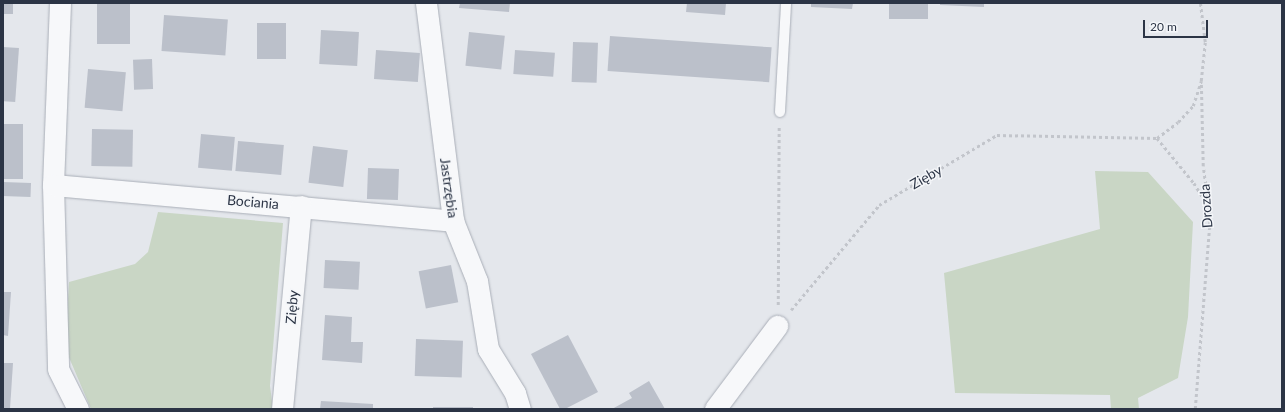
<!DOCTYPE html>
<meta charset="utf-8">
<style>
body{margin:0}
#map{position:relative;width:1285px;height:412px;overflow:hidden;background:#e4e7ec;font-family:Lato,sans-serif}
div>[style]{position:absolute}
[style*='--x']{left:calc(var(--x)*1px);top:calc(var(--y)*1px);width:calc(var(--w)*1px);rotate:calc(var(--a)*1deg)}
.green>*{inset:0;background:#c9d6c5}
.building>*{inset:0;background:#bbc0ca;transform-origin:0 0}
.path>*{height:2.5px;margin-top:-1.25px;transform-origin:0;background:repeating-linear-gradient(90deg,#c2c5cb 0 3px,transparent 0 6px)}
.roads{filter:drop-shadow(0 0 1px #a9aeb7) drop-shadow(0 0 1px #a9aeb7)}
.lane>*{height:10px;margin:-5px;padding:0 5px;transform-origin:5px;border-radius:5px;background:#f7f8fa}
.street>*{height:21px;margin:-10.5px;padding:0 10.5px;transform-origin:10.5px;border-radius:10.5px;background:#f7f8fa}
span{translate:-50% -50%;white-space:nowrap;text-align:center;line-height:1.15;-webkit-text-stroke:3px #f4f6f9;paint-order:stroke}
.street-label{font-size:14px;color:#2b3445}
.frame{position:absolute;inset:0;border:4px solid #2b3445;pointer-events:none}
.scale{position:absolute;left:1143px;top:20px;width:65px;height:18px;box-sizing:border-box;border:2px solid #2b3445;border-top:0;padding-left:5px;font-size:12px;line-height:14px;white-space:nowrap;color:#2b3445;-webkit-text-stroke:3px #f4f6f9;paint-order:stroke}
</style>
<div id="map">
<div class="green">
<i style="clip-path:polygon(1095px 171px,1148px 172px,1193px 222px,1188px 317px,1178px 378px,1138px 398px,1139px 409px,1111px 409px,1110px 395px,955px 393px,944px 273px,1100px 229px)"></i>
<i style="clip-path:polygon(158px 212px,283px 223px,270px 386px,273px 409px,91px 409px,65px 348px,69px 282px,135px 264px,148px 252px)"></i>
</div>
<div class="building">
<i style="left:3px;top:3px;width:10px;height:11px"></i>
<i style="left:97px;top:3px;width:33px;height:41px"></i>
<i style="clip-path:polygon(460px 3px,510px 3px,509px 12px,459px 8px)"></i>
<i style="clip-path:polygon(687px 3px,726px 3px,725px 15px,686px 12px)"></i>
<i style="clip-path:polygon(811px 3px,853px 3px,852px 9px,811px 7px)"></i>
<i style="left:889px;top:3px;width:39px;height:16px"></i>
<i style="clip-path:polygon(940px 3px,984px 3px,984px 7px,940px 5px)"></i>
<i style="left:164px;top:15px;width:64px;height:36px;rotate:4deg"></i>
<i style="left:257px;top:23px;width:29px;height:36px"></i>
<i style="left:321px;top:30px;width:38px;height:34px;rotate:3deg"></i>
<i style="left:469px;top:32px;width:36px;height:34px;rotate:6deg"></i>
<i style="left:610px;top:36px;width:162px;height:35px;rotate:4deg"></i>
<i style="left:573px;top:42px;width:25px;height:40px;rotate:2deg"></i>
<i style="left:3px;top:47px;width:16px;height:54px;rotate:4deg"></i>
<i style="left:376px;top:50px;width:44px;height:29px;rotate:4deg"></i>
<i style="left:515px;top:50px;width:40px;height:24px;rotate:4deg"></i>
<i style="left:152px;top:59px;width:30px;height:19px;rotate:88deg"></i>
<i style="left:88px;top:69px;width:38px;height:39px;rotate:5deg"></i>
<i style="left:3px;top:124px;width:20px;height:55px"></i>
<i style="left:92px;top:129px;width:41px;height:37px;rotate:1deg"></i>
<i style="left:201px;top:134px;width:34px;height:34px;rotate:5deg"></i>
<i style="left:238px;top:141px;width:46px;height:30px;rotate:5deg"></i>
<i style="left:313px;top:146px;width:35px;height:37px;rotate:7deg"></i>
<i style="left:368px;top:168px;width:31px;height:31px;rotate:2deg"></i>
<i style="left:3px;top:182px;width:28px;height:14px;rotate:2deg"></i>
<i style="left:325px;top:260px;width:35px;height:28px;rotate:3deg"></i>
<i style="left:451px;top:265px;width:38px;height:33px;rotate:79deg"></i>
<i style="clip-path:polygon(3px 292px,11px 292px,8px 336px,3px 335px)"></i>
<i style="clip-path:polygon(325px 315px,352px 317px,351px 342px,363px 342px,362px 363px,322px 360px)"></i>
<i style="clip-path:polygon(568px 335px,598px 392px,565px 409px,560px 409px,531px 354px)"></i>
<i style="left:416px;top:339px;width:47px;height:37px;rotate:2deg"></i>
<i style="clip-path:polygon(3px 363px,13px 363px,10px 409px,3px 409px)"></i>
<i style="clip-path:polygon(649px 381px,665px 409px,612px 409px,632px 398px,629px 393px)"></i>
<i style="clip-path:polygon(321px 401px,373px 404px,373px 409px,320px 409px)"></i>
<i style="left:433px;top:407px;width:40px;height:2px"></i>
</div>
<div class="path">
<i style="--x:1157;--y:138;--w:58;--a:50.6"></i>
<i style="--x:1194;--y:183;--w:25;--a:58"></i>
<i style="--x:778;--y:305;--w:179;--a:-89.7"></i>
<i style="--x:791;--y:310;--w:137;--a:-50"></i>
<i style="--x:879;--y:205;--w:137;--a:-30.7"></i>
<i style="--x:997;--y:135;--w:160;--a:1.1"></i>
<i style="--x:1157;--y:138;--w:26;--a:-37"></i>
<i style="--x:1178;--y:122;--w:22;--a:-47"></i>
<i style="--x:1193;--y:106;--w:26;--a:-72"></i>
<i style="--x:1195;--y:409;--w:190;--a:-85.5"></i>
<i style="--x:1210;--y:220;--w:54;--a:-97.4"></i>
<i style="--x:1203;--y:166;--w:85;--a:-91.3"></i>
<i style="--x:1201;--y:81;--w:39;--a:-84"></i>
<i style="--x:1205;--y:42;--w:39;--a:-97"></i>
</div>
<div class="roads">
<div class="lane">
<i style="--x:780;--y:112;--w:109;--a:-86.8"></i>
</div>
<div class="street">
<i style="--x:60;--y:3;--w:182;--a:92.2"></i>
<i style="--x:53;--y:185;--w:184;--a:88.4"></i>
<i style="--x:58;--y:369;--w:45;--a:63.4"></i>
<i style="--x:426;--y:3;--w:220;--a:82.9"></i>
<i style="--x:453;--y:221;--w:65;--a:68.2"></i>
<i style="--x:477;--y:281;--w:69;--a:80.8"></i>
<i style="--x:488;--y:349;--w:52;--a:58.5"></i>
<i style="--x:515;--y:393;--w:17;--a:73"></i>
<i style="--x:53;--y:185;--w:402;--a:5.1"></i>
<i style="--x:282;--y:409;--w:204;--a:-84.7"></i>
<i style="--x:715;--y:409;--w:104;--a:-53.2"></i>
</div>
</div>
<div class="street-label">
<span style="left:926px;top:177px;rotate:-30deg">Zięby</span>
<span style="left:449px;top:188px;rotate:82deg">Jastrzębia</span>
<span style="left:253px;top:202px;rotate:5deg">Bociania</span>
<span style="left:1206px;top:206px;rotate:-94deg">Drozda</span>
<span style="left:292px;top:307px;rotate:-85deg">Zięby</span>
</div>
<div class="frame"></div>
<div class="scale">20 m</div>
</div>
